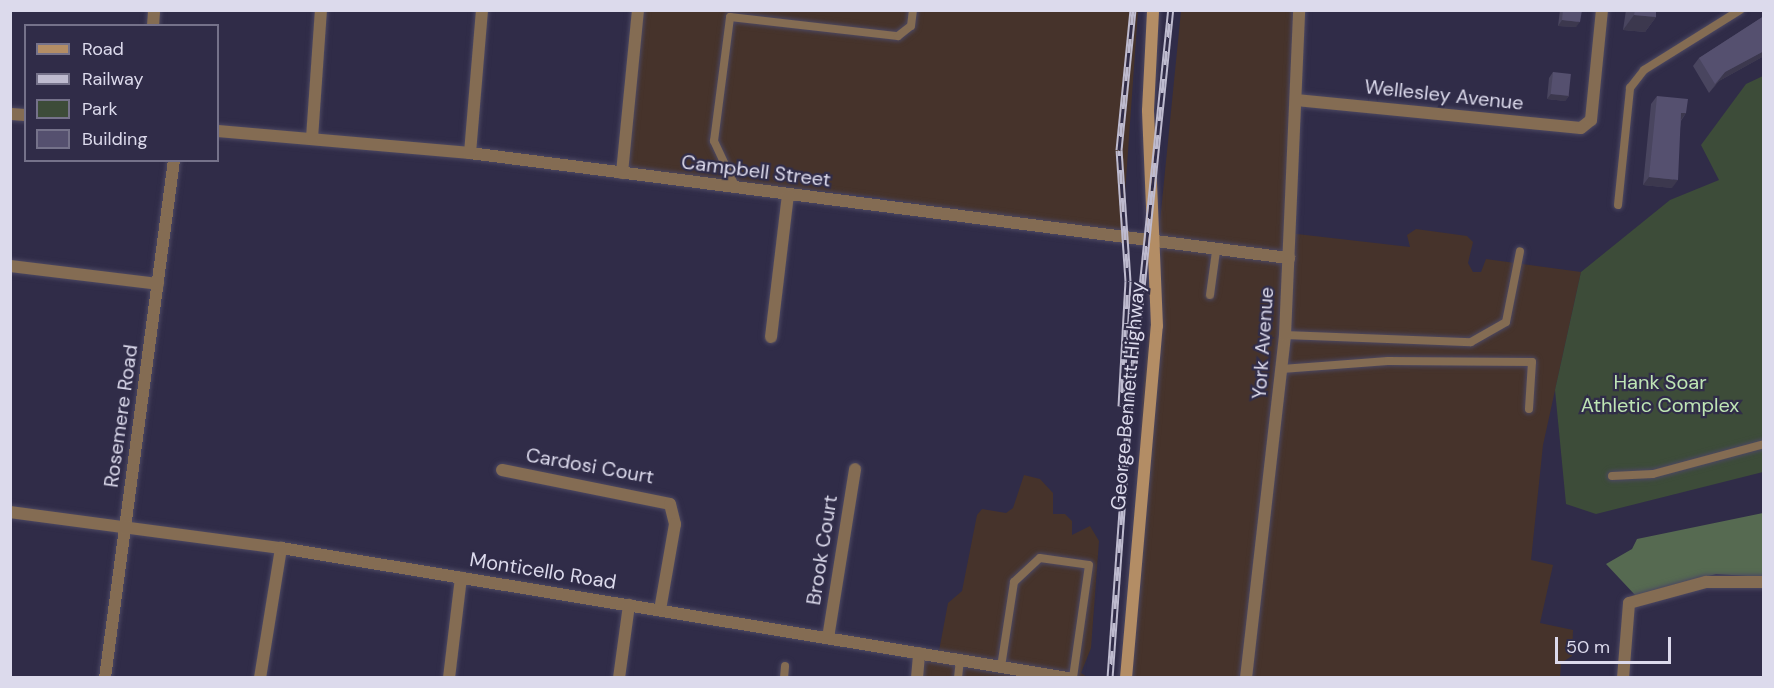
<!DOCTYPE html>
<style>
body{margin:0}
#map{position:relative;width:1774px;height:688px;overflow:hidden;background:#302c48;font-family:"DM Sans",sans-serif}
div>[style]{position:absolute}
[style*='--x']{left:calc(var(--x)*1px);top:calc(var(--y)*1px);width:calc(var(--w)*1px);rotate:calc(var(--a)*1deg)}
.industrial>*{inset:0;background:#46332b}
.green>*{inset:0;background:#3d4c39}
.forest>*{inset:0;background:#566a51}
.roads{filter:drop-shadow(0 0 2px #4c4862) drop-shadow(0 0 2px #4c4862)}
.service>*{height:8px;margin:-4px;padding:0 4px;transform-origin:4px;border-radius:4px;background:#846c53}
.minor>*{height:12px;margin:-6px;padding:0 6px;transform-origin:6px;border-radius:6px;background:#846c53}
.tertiary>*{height:12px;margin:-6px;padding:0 6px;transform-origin:6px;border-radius:6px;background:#846c53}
.secondary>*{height:12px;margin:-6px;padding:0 6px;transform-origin:6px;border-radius:6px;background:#b38d65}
.rail>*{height:7px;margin-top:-3.5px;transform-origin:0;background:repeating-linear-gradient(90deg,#302c48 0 14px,#bebbcf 0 28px);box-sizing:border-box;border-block:2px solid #bebbcf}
.wall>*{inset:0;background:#49455f}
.shaded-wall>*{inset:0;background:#3c384e}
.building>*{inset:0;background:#55506f;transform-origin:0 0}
span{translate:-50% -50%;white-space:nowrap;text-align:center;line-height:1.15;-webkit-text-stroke:4.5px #302c48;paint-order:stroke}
.street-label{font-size:20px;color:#dcdaec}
.park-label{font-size:20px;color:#bee4b4}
.frame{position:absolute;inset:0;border:12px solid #dcdaec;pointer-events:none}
.legend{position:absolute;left:24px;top:24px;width:195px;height:138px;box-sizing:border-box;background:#302c48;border:2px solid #75728a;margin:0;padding:8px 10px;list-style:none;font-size:18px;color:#dcdaec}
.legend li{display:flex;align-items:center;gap:12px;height:30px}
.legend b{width:30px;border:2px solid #75728a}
.scale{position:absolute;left:1555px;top:637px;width:116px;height:27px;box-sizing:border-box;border:3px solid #dcdaec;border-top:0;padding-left:8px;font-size:18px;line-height:21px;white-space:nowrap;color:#dcdaec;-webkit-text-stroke:4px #302c48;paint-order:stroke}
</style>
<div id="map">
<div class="industrial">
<i style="clip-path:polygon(812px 10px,1138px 11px,1122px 235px,874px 197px,617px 169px,637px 11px)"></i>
<i style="clip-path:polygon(1181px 11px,1296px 11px,1288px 233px,1410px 247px,1407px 235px,1416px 229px,1467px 236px,1473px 242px,1468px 263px,1473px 272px,1481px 272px,1486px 259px,1581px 272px,1543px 445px,1531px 560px,1553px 565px,1540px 623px,1573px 630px,1572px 656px,1561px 663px,1560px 678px,1125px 678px,1143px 392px)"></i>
<i style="clip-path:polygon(1024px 475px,1040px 479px,1053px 493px,1053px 514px,1065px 514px,1072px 521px,1072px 535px,1090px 526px,1099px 541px,1091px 648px,1081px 673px,1087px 677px,912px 678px,916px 650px,939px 651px,948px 603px,962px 591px,977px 515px,982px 509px,1006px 513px,1013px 508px)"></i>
</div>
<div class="green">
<i style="clip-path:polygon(1763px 76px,1763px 472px,1596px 514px,1566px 504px,1555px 390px,1581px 272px,1670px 200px,1719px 180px,1701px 145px,1746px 84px)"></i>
</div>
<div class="forest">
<i style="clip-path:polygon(1763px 513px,1763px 577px,1716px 574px,1636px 596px,1606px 564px,1632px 549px,1637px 539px)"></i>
</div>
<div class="roads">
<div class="service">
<i style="--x:736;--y:188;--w:52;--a:-115.1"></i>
<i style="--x:714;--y:141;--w:125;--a:-82.6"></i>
<i style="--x:730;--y:17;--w:169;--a:6.5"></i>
<i style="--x:898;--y:36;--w:16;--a:-38"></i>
<i style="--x:911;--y:26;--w:16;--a:-83"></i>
<i style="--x:1618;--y:205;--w:118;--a:-84.1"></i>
<i style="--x:1630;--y:88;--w:23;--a:-52"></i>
<i style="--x:1644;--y:70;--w:113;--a:-32"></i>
<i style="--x:1210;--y:295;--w:44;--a:-82.2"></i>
<i style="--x:1285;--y:335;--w:186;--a:2.2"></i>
<i style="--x:1471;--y:342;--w:40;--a:-29.7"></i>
<i style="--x:1506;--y:322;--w:72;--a:-78.8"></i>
<i style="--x:1282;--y:369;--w:106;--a:-4.3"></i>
<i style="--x:1388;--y:361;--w:144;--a:0.4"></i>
<i style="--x:1532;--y:362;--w:47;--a:93.7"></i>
<i style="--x:1612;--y:476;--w:41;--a:-2.8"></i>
<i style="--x:1653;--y:474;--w:115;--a:-15.1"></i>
<i style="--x:1001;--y:667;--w:86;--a:-81.3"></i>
<i style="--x:1014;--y:582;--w:35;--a:-43"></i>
<i style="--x:1040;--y:558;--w:49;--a:8.1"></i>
<i style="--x:1089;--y:565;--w:114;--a:98.1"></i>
<i style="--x:784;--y:678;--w:12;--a:-85"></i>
<i style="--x:958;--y:678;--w:18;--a:-84"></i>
</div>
<div class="minor">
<i style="--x:153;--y:26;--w:16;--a:-86"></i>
<i style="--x:1296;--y:100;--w:286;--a:5.6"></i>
<i style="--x:1581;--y:128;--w:13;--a:-39"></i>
<i style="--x:1591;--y:120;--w:111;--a:-84.3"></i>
<i style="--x:10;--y:114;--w:16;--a:4"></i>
<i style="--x:218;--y:131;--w:253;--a:5"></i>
<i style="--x:470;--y:153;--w:826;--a:7.31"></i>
<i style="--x:312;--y:138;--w:128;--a:-86"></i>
<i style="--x:470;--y:153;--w:144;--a:-85.2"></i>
<i style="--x:622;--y:173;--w:164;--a:-84.4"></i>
<i style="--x:10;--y:266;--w:149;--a:6.9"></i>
<i style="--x:771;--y:337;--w:143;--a:-83.2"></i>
<i style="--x:502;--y:470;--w:171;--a:11.4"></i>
<i style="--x:670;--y:504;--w:21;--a:76"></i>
<i style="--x:675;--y:524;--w:87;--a:99.9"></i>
<i style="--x:828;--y:638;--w:171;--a:-80.9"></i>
<i style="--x:105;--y:678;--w:523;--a:-82.41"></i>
<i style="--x:260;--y:678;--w:132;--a:-80.8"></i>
<i style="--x:449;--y:678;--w:101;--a:-83.2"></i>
<i style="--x:619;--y:678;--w:74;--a:-82.2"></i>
<i style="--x:917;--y:678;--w:25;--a:-85"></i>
<i style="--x:1246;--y:678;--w:345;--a:-83.5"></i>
<i style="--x:1285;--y:335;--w:325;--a:-87.5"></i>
<i style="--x:1623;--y:678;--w:75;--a:-85.4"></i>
<i style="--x:1629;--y:603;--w:80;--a:-15.3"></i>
<i style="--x:1706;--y:582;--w:58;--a:0"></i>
</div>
<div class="tertiary">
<i style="--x:10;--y:512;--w:273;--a:7.6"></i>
<i style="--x:281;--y:548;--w:798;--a:9.38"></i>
</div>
<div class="secondary">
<i style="--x:1126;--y:678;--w:353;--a:-85"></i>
<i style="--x:1157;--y:326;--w:216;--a:-92.4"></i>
<i style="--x:1148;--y:110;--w:100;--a:-87.1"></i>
</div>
</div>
<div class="rail">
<i style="--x:1121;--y:406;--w:125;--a:-86.8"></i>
<i style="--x:1128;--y:281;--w:131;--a:-93.9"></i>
<i style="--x:1119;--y:150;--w:141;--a:-84.3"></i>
<i style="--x:1110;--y:678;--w:266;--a:-85.9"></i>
<i style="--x:1129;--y:413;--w:405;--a:-84.1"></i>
</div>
<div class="wall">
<i style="clip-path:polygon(1560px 10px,1582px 10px,1576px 27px,1558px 26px)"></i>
<i style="clip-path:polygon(1626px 10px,1656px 10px,1656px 17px,1645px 32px,1623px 30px)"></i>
<i style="clip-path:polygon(1764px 16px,1764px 56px,1719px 81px,1709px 93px,1693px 66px,1699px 58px)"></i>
<i style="clip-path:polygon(1553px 72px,1569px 96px,1565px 101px,1547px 99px,1549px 78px)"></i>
<i style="clip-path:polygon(1657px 96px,1686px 113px,1681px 121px,1672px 188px,1643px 185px,1651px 104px)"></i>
</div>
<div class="shaded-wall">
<i style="clip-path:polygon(1634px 15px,1656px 17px,1645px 32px,1623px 30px)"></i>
<i style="clip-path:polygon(1562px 20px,1580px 22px,1576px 27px,1558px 26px)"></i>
<i style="clip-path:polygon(1764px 51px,1764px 56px,1719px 81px,1709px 93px,1725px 72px)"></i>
<i style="clip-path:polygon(1551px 94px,1569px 96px,1565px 101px,1547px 99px)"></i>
<i style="clip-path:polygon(1681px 113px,1686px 113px,1680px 121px)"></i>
<i style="clip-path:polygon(1649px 177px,1678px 180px,1672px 188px,1643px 185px)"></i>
</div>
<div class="building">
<i style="clip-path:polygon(1563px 10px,1582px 10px,1580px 22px,1562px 20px)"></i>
<i style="clip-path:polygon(1635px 10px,1656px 10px,1656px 17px,1634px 15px)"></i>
<i style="clip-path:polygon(1764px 16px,1764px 51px,1725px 72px,1715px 84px,1699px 58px)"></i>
<i style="left:1553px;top:72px;width:18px;height:22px;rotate:6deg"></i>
<i style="clip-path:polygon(1657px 96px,1688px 99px,1686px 113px,1681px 113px,1678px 180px,1649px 177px)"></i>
</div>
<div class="street-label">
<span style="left:1444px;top:95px;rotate:6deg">Wellesley Avenue</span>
<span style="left:756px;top:171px;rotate:7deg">Campbell Street</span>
<span style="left:1263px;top:343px;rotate:-86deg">York Avenue</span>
<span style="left:1128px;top:396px;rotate:-85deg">George Bennett Highway</span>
<span style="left:121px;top:416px;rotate:-82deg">Rosemere Road</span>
<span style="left:590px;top:466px;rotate:10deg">Cardosi Court</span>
<span style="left:822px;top:550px;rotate:-81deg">Brook Court</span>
<span style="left:543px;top:571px;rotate:9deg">Monticello Road</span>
</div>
<div class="park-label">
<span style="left:1660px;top:394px">Hank Soar<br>Athletic Complex</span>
</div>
<div class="frame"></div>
<ul class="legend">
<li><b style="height:8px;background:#b38d65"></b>Road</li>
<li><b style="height:8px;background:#bebbcf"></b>Railway</li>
<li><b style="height:16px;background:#3d4c39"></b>Park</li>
<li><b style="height:16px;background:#55506f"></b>Building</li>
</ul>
<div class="scale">50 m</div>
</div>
